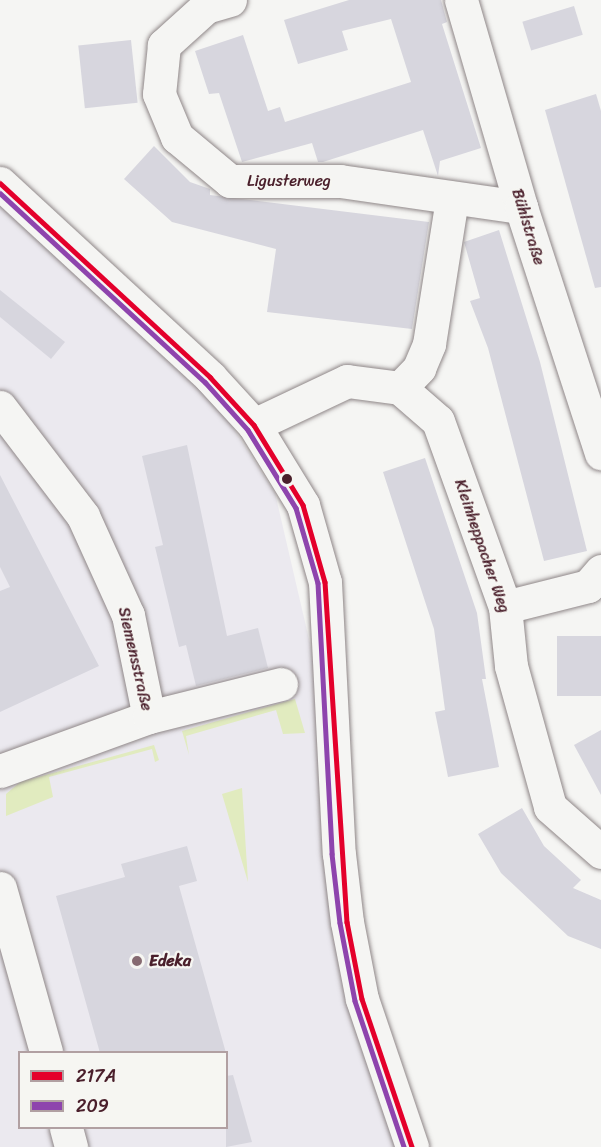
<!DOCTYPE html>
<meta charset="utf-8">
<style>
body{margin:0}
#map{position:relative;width:601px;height:1147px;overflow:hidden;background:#f5f5f3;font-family:Sriracha,sans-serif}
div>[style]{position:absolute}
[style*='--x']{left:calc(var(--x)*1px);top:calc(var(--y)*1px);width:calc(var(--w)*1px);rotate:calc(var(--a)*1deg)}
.built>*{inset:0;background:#ebe9ef}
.green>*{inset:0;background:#e1ebbf}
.building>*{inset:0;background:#d7d6de;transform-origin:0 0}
.roads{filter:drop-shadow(0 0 2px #8f8788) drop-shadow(0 0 2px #8f8788)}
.minor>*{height:33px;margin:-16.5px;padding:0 16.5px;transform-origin:16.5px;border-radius:16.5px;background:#f5f5f3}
.bus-1>*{height:4.5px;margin:-2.25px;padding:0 2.25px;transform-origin:2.25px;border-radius:2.25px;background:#e4002b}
.bus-2>*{height:4.5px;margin:-2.25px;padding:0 2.25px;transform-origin:2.25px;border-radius:2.25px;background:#8e44ad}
.dots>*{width:16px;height:16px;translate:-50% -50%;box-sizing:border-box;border:3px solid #f6f6f2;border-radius:50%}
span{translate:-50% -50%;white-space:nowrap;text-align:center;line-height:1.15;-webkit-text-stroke:4.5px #f6f6f2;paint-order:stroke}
.street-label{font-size:16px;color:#4a1f2b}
.poi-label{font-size:16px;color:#4a1f2b;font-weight:700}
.left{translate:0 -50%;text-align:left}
.legend{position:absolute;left:18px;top:1051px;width:210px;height:78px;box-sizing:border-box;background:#f6f6f2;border:2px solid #b1a0a2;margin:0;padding:8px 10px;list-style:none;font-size:18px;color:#4a1f2b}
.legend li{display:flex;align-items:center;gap:12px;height:30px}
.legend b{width:30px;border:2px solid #b1a0a2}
</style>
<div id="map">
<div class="built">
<i style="clip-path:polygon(evenodd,0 202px,206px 386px,275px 493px,321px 691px,397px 1147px,0 1147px,0 202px,20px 1052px,226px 1052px,226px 1128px,20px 1128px,20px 1052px)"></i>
</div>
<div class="green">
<i style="clip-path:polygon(295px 699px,305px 733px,283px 734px,276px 710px,186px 736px,189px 755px,182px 731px)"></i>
<i style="clip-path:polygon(154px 745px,159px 760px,155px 762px,152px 749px,49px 777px,53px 797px,6px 816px,6px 794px,20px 782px)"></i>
<i style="clip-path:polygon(242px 788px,248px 882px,222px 794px)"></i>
</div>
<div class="building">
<i style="clip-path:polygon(349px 0,441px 0,447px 22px,442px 24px,481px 148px,440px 161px,438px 176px,423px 130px,323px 162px,318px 162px,312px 143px,242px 162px,219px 93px,209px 94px,195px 51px,243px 35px,268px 111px,280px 107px,285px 122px,411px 82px,391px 19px,342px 31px,348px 50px,298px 64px,284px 20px)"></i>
<i style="left:574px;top:6px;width:30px;height:54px;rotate:73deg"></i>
<i style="left:131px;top:40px;width:63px;height:53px;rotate:84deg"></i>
<i style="clip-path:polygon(596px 94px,601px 111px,601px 287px,595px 288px,545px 110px)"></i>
<i style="clip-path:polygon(154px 146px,190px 182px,210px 189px,210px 195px,429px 222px,412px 329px,267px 312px,276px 249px,172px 222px,124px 179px)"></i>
<i style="clip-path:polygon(499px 230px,540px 362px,587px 551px,544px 561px,488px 348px,470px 301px,480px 298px,464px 242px)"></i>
<i style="clip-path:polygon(0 290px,65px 342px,51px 359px,0 317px)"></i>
<i style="clip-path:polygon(187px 445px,227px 636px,258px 628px,268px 668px,196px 686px,186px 645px,179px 647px,155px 547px,163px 545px,142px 456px)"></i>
<i style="clip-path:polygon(425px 458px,477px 613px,486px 679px,482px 679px,499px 767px,448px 777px,435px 712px,445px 710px,434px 629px,383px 472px)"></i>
<i style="clip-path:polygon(0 475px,99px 666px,0 712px,0 591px,10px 587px,0 567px)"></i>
<i style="left:557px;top:636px;width:44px;height:60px"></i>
<i style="clip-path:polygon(601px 730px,601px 795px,574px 745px)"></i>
<i style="clip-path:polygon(522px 808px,544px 846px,581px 880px,573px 888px,601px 900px,601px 949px,568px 936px,501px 873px,478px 834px)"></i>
<i style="clip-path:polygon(187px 846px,197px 881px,179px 886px,226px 1053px,100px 1053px,56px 896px,125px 877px,121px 864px)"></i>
<i style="clip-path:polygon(233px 1075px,252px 1142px,226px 1147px,226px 1076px)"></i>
</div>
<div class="roads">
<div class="minor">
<i style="--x:230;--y:0;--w:25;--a:164"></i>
<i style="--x:206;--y:7;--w:57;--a:137.9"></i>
<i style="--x:164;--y:45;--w:49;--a:95.8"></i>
<i style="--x:159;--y:94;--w:47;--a:67.3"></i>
<i style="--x:177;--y:137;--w:69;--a:39.7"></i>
<i style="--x:230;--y:181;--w:110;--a:0"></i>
<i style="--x:340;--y:181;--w:183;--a:8.2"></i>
<i style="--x:461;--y:0;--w:216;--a:73.8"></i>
<i style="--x:521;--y:207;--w:259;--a:72"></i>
<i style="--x:0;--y:183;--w:286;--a:42.7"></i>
<i style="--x:210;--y:377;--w:65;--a:47.5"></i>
<i style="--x:254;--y:425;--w:94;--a:58.5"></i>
<i style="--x:303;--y:505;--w:80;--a:74.1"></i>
<i style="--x:325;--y:582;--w:272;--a:87.1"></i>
<i style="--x:339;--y:854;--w:68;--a:83.3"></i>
<i style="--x:347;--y:922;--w:78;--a:79"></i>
<i style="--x:362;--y:999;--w:156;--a:71.3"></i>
<i style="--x:400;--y:388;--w:28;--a:-46"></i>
<i style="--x:419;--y:368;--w:26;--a:-67"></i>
<i style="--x:429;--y:344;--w:148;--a:-81"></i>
<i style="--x:0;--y:407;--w:137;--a:52.7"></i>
<i style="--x:83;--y:516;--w:109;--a:65.6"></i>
<i style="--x:128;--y:615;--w:104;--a:78.4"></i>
<i style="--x:254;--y:425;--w:103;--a:-25.3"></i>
<i style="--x:347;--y:381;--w:53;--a:7.5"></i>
<i style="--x:400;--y:388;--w:50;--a:41"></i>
<i style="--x:438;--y:421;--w:198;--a:70.2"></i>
<i style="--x:505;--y:607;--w:59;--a:84.2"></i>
<i style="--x:511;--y:666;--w:146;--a:74.5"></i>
<i style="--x:550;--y:807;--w:68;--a:41.4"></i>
<i style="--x:505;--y:607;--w:86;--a:-14.2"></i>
<i style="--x:588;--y:586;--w:20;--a:-49"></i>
<i style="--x:0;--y:771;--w:158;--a:-19.9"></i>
<i style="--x:149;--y:717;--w:136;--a:-14"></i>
<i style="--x:0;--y:888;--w:170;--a:74.3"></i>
<i style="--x:66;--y:1128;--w:20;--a:75"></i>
</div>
</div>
<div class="bus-1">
<i style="--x:0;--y:183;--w:286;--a:42.7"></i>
<i style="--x:210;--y:377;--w:65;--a:47.5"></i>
<i style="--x:254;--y:425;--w:94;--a:58.5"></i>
<i style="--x:303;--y:505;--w:80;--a:74.1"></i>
<i style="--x:325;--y:582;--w:341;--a:86.3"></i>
<i style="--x:347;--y:922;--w:78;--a:79"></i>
<i style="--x:362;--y:999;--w:156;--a:71.3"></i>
</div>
<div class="bus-2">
<i style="--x:0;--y:193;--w:279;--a:42.7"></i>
<i style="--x:205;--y:382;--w:64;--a:48.1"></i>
<i style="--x:248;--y:430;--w:92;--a:58.4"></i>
<i style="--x:296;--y:508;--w:78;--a:73.7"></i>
<i style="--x:318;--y:583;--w:271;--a:87"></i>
<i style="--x:332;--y:854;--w:69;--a:83.4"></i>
<i style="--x:340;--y:923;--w:79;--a:79.1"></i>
<i style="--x:355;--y:1001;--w:154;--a:71.4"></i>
</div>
<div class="dots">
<i style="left:287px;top:479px;background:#4a1f2b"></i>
<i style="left:137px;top:961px;background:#866a71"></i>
</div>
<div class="street-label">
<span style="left:289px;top:181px">Ligusterweg</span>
<span style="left:528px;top:227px;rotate:73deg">Bühlstraße</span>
<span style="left:482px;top:546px;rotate:71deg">Kleinheppacher Weg</span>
<span style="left:135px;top:659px;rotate:77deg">Siemensstraße</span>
</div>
<div class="poi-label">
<span class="left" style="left:149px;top:961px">Edeka</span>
</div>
<ul class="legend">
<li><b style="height:8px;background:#e4002b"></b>217A</li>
<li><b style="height:8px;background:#8e44ad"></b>209</li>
</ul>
</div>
